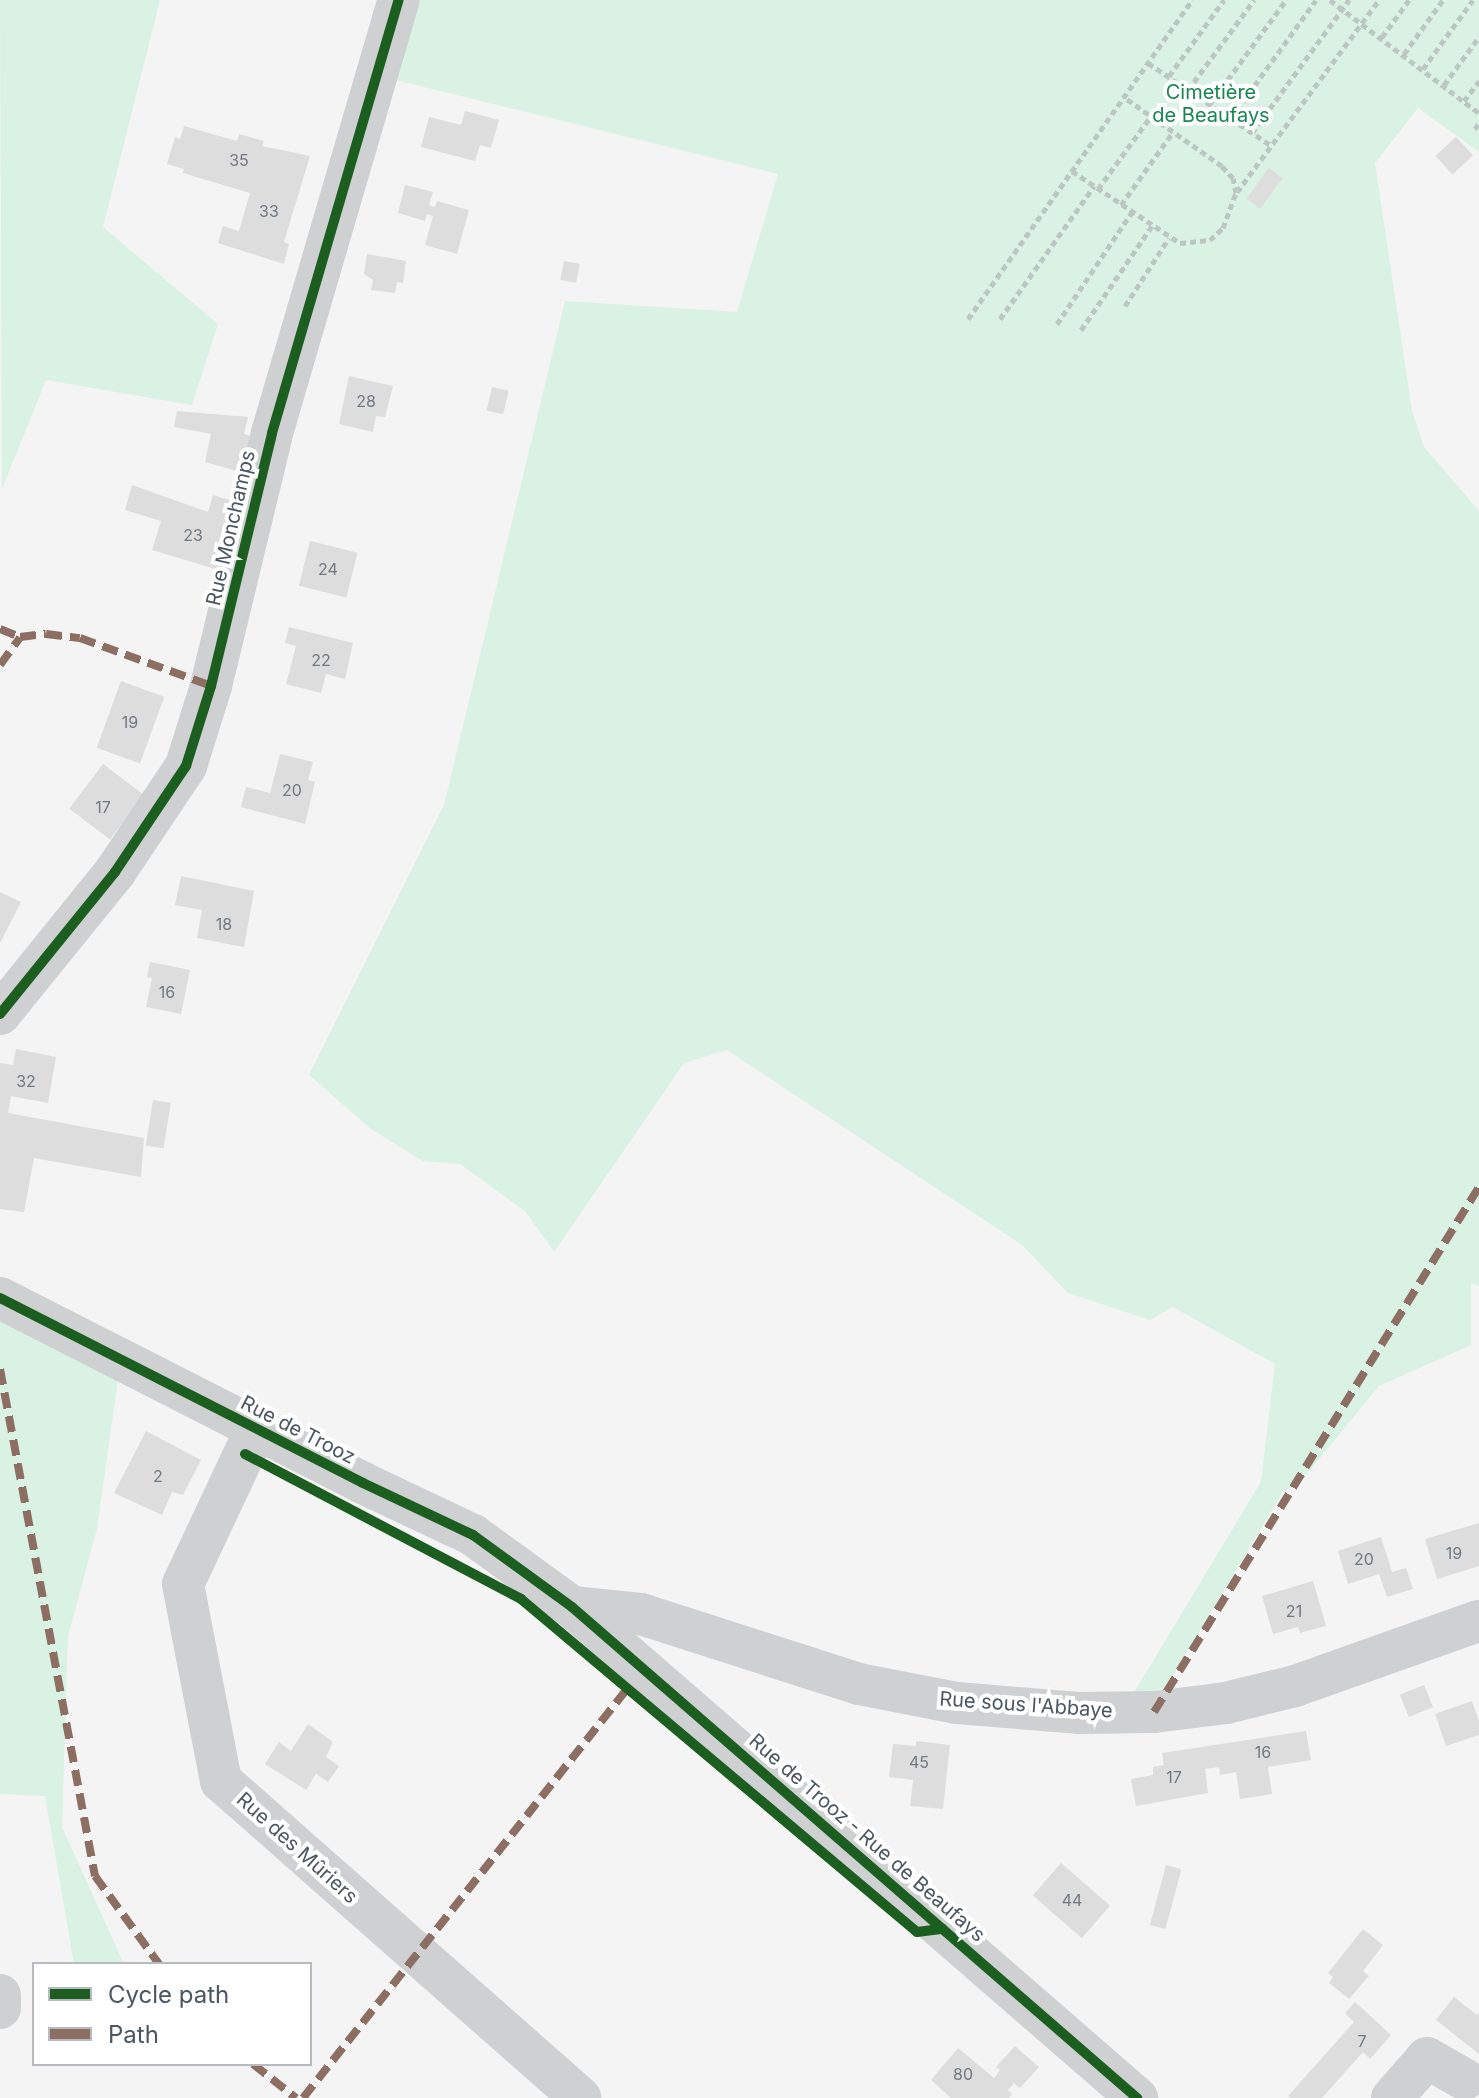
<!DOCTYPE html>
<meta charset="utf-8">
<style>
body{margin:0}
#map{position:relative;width:1479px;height:2098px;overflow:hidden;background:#f4f4f4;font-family:Inter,sans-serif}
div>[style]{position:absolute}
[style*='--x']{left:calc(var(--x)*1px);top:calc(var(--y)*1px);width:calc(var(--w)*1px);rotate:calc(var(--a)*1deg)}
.green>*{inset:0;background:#d9f2e3}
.building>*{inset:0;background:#ddddde;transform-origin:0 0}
.path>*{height:5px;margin-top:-2.5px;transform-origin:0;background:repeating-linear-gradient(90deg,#bcc7c4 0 6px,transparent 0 10px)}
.minor>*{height:42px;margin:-21px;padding:0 21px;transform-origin:21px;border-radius:21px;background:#ced0d2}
.quiet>*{height:8px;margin-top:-4px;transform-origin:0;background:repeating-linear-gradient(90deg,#8d6e63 0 16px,transparent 0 24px)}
.cycleway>*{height:10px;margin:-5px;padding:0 5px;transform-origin:5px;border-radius:5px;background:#1b5e20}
span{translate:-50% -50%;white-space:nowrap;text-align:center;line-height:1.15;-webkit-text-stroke:8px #fff;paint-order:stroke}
.number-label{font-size:16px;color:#707881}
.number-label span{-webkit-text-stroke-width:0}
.park-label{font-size:20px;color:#17864f}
.street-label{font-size:20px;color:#4a5661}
.legend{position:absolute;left:32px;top:1962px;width:280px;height:104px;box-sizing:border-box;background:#fff;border:2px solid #b7bbc0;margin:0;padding:10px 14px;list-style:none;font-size:24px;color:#4a5661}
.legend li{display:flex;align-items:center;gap:16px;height:40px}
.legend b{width:40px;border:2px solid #b7bbc0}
</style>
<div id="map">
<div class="green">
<i style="clip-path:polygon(0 0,160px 0,103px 227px,218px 324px,192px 405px,46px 380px,2px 489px)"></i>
<i style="clip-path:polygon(411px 0,1479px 0,1479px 152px,1418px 108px,1375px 163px,1412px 411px,1424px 447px,1479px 511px,1479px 1286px,1471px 1283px,1471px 1345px,1379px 1386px,1301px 1481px,1283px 1492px,1166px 1687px,1130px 1699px,1261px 1482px,1275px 1364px,1173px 1307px,1150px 1320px,1068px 1293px,1022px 1245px,727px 1050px,684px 1063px,554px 1252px,526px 1212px,460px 1164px,423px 1161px,371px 1129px,309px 1075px,444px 805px,565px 301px,737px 312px,778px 174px,388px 78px)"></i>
<i style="clip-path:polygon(0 1318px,118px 1379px,97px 1529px,68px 1636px,62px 1827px,124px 1964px,74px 1964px,45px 1796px,0 1794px)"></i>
</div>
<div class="building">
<i style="clip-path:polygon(465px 111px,499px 120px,491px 148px,480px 145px,475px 161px,421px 147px,429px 117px,461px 125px)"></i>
<i style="clip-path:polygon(184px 126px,237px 141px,239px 134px,264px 141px,262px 146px,310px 156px,284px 242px,289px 244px,284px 264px,218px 243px,223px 226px,239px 231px,250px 193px,183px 173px,184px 169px,167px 164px,175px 137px,180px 139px)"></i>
<i style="left:1456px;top:137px;width:25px;height:28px;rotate:47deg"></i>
<i style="left:1269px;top:168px;width:17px;height:38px;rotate:36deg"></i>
<i style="clip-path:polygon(405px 185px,433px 192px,429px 205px,435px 207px,437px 201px,469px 210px,457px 254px,425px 245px,433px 216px,427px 214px,425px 221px,398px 213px)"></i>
<i style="clip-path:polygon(367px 254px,406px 261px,403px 283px,397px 282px,395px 293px,371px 290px,373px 280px,364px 274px)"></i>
<i style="left:564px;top:261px;width:16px;height:19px;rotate:11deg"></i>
<i style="clip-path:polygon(349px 376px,393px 386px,385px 417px,376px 416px,373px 432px,339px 424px)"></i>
<i style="left:492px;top:387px;width:17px;height:24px;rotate:13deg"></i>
<i style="clip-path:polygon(177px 411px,248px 417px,244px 434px,253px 437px,244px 473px,205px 462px,211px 434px,174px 427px)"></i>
<i style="clip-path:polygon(132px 485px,208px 512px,213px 495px,239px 503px,219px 570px,152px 550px,161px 521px,125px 510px)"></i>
<i style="left:310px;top:541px;width:49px;height:46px;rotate:14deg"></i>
<i style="clip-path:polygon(289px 627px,353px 643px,345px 679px,326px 674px,321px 693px,286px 684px,296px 646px,285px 643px)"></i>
<i style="left:121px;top:681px;width:46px;height:71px;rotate:20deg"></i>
<i style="clip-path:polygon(280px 754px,313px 762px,308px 780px,315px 782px,305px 824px,241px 807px,246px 787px,270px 793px)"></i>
<i style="left:103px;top:764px;width:51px;height:56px;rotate:37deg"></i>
<i style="clip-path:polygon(181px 876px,254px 891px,244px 947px,197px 938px,202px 910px,175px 905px)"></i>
<i style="clip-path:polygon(0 892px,21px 902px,0 943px)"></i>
<i style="clip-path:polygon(150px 962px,190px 970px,181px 1014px,146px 1007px,152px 978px,147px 977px)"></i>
<i style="clip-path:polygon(16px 1049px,56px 1057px,48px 1103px,11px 1096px,8px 1113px,144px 1138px,141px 1177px,34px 1158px,24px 1212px,0 1209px,0 1063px,13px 1065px)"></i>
<i style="left:153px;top:1100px;width:18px;height:46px;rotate:9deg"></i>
<i style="clip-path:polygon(146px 1431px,201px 1460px,183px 1495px,172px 1492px,162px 1515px,114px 1493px)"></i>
<i style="clip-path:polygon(1479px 1523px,1479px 1566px,1437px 1579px,1425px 1539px)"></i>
<i style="clip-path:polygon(1381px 1537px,1392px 1572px,1406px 1568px,1413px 1589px,1387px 1597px,1379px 1574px,1348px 1584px,1338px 1551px)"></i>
<i style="clip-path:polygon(1313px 1581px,1326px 1626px,1300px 1633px,1298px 1627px,1273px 1634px,1262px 1596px)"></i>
<i style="left:1424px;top:1685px;width:24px;height:26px;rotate:68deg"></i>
<i style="clip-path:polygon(1472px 1701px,1479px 1721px,1479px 1735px,1446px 1746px,1435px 1714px)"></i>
<i style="clip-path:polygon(308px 1724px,333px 1742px,326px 1757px,339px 1766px,328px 1782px,316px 1774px,306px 1790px,265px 1764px,279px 1742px,291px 1751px)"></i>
<i style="clip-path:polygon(1306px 1731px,1311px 1760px,1268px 1767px,1272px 1794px,1240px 1799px,1236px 1772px,1220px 1775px,1219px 1767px,1205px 1769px,1208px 1793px,1136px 1806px,1131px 1779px,1153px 1775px,1153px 1767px,1164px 1765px,1162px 1753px)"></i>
<i style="clip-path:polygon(916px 1741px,950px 1745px,943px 1809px,910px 1806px,913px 1780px,889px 1777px,893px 1744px,916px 1746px)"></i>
<i style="left:1061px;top:1863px;width:65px;height:43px;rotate:41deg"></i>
<i style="left:1166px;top:1865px;width:16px;height:62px;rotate:15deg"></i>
<i style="clip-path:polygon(1363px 1929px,1383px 1945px,1363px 1971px,1369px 1976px,1349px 1999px,1329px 1983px,1333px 1977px,1328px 1973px)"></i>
<i style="clip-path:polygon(1454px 1997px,1477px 2015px,1479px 2012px,1479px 2054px,1436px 2020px)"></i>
<i style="clip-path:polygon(1355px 2002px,1391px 2035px,1370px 2059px,1363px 2052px,1322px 2098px,1291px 2098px,1288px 2096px,1354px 2022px,1345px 2013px)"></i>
<i style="clip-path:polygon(1015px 2046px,1039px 2067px,1020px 2088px,1014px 2083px,1008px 2090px,1012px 2094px,1009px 2098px,951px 2098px,931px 2080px,958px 2048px,994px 2078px,1000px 2070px,996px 2067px)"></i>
</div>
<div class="path">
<i style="--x:1330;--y:0;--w:187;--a:37.2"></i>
<i style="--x:1382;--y:37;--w:46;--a:-53.9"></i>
<i style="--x:1404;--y:54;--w:67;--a:-54.2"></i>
<i style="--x:1148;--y:63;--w:149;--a:33.8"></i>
<i style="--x:1423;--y:69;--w:85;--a:-54.1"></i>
<i style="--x:1169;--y:76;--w:94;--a:-54.1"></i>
<i style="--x:1444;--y:85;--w:59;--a:-53.9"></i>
<i style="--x:1188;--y:90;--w:112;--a:-53.7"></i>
<i style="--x:1464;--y:101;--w:25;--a:-53"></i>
<i style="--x:1210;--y:104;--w:129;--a:-53.8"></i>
<i style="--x:1231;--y:118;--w:145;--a:-54.2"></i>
<i style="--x:1475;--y:129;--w:7;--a:-56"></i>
<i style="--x:1252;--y:133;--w:165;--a:-53.9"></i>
<i style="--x:1072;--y:171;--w:130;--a:33.7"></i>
<i style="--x:1180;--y:243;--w:30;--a:-6"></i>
<i style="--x:1210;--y:240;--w:18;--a:-43"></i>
<i style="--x:1223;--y:228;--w:37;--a:-70"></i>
<i style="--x:1236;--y:193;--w:15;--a:-101"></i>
<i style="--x:1233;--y:178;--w:16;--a:-133"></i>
<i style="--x:1222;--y:166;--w:120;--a:-144.9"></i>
<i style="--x:1098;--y:189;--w:90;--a:-54"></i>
<i style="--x:1237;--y:192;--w:239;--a:-53.5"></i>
<i style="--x:1121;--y:205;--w:90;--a:-54.5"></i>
<i style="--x:1125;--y:306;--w:81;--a:-57.1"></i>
<i style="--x:968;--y:319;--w:390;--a:-54.9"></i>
<i style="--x:1000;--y:319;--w:163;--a:-54.7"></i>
<i style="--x:1057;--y:324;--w:135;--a:-56.2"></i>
<i style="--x:1081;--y:330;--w:126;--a:-55.7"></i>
</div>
<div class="minor">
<i style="--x:0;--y:1014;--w:183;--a:-51"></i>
<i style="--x:115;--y:872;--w:128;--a:-56.2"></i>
<i style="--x:186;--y:766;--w:84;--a:-72.6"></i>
<i style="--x:211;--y:686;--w:260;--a:-76.4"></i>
<i style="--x:272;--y:433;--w:451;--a:-73.7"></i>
<i style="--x:0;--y:1298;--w:407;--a:27"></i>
<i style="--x:363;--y:1483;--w:122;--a:25.3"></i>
<i style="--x:473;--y:1535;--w:122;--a:36"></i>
<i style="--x:572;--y:1607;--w:749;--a:40.99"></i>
<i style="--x:256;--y:1429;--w:171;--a:115.2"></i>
<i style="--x:183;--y:1584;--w:201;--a:79.1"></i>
<i style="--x:221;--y:1781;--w:479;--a:41.4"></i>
<i style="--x:572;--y:1607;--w:69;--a:5.8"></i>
<i style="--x:641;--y:1614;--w:229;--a:17.8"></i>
<i style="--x:859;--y:1684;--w:100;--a:11"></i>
<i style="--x:957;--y:1703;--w:121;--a:4.7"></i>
<i style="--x:1078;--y:1713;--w:76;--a:-0.8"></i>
<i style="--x:1154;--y:1712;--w:73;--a:-7.1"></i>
<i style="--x:1226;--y:1703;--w:71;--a:-13.8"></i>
<i style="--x:1295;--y:1686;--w:195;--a:-19.5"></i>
<i style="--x:0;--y:1995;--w:13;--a:90"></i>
<i style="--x:1392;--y:2098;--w:53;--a:-48.8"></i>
<i style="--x:1427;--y:2058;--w:43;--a:29.6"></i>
</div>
<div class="quiet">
<i style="--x:0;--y:629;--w:22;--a:22"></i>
<i style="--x:20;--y:637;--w:26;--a:-7"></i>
<i style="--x:46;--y:634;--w:34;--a:7"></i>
<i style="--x:80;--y:638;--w:140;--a:20.1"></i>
<i style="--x:0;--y:665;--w:34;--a:-54"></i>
<i style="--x:0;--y:1369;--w:516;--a:79.39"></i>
<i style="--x:95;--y:1876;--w:109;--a:54"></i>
<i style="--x:1154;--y:1712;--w:617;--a:-58.24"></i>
<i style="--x:253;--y:2064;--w:55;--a:38.3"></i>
<i style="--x:303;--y:2098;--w:522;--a:-51.61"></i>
</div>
<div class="cycleway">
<i style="--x:0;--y:1014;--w:183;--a:-51"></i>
<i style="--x:115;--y:872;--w:128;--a:-56.2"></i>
<i style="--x:186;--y:766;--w:84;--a:-72.6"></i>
<i style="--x:211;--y:686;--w:260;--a:-76.4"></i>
<i style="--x:272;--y:433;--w:451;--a:-73.7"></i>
<i style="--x:0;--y:1298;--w:407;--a:27"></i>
<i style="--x:363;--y:1483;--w:122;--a:25.3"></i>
<i style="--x:473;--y:1535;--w:122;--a:36"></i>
<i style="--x:572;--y:1607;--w:749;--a:40.99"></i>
<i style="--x:245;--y:1454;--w:312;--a:27.7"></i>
<i style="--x:521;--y:1599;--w:517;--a:40.06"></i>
<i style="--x:917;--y:1932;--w:26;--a:-7"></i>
</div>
<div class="number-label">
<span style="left:239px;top:160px">35</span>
<span style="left:269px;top:211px">33</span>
<span style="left:366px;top:401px">28</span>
<span style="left:193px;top:535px">23</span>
<span style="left:328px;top:569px">24</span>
<span style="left:321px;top:660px">22</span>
<span style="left:130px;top:722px">19</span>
<span style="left:292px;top:790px">20</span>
<span style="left:103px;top:807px">17</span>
<span style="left:224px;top:924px">18</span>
<span style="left:167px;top:992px">16</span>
<span style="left:26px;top:1081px">32</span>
<span style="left:158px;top:1476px">2</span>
<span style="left:1454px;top:1553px">19</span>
<span style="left:1364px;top:1559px">20</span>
<span style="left:1294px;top:1611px">21</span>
<span style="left:1263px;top:1752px">16</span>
<span style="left:919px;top:1762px">45</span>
<span style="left:1174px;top:1777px">17</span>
<span style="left:1072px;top:1900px">44</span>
<span style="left:1362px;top:2041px">7</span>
<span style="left:963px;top:2074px">80</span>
</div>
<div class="park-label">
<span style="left:1211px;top:104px">Cimetière<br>de Beaufays</span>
</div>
<div class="street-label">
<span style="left:231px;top:528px;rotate:-77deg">Rue Monchamps</span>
<span style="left:298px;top:1430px;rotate:27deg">Rue de Trooz</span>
<span style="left:1026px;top:1705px;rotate:4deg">Rue sous l'Abbaye</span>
<span style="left:867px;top:1838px;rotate:41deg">Rue de Trooz - Rue de Beaufays</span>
<span style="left:297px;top:1848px;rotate:42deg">Rue des Mûriers</span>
</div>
<ul class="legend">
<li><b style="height:10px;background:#1b5e20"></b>Cycle path</li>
<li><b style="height:10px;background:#8d6e63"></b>Path</li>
</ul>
</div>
